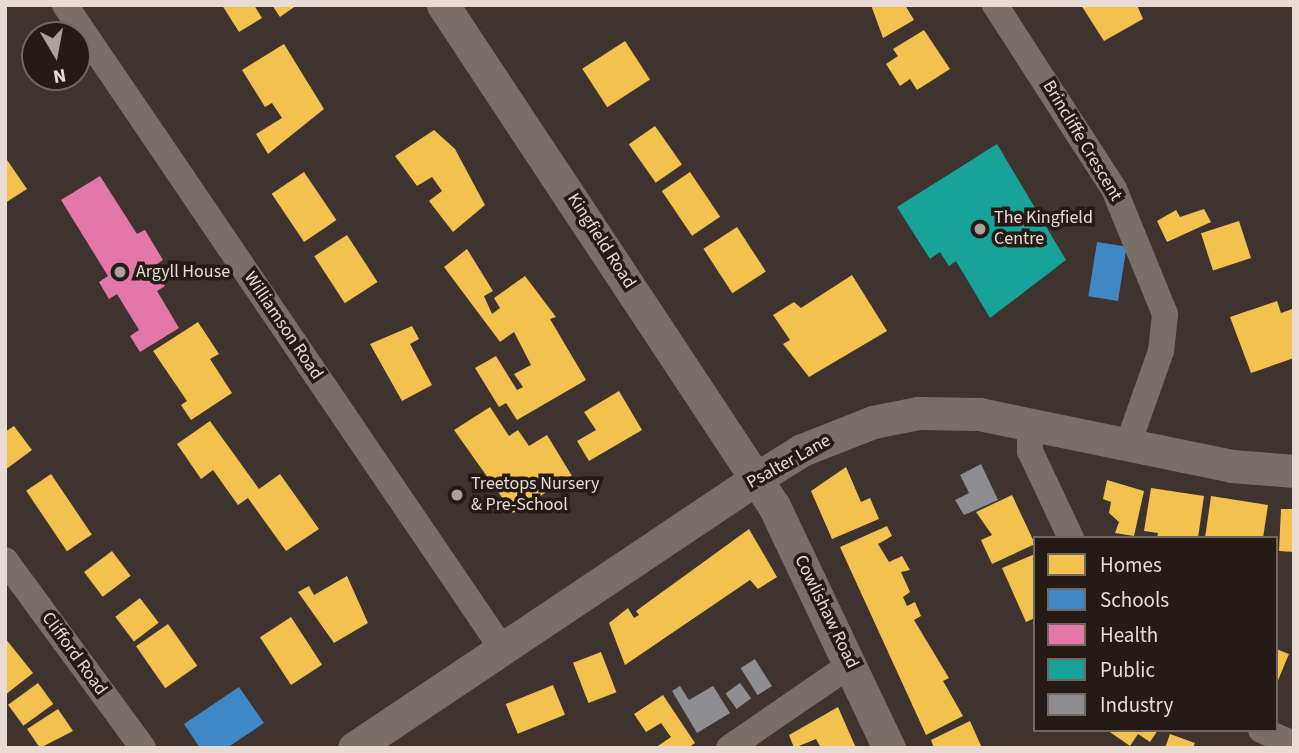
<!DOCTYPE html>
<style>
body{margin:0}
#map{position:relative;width:1299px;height:753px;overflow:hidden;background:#3e332e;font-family:"Source Sans 3",sans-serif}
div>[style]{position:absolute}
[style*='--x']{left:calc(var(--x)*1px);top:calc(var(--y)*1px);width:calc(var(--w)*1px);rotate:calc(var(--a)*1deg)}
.homes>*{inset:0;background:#f2c14e;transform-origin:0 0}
.schools>*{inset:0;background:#3f88c5;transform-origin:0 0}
.health>*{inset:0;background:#e377a8}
.public>*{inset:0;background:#17a398}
.industry>*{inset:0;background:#8d8d92;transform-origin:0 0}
.minor>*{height:26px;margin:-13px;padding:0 13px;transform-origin:13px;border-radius:13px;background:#796f6a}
.tertiary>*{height:33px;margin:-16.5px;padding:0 16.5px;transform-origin:16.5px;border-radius:16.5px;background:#796f6a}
.dots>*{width:19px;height:19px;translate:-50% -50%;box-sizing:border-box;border:4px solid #241b17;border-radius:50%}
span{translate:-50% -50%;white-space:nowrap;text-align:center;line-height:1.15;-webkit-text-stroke:7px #241b17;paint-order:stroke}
.street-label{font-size:18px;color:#e8dad4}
.poi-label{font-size:18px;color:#e8dad4}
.left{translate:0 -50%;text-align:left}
.frame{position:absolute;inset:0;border:7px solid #e8dad4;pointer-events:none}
.legend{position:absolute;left:1033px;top:536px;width:245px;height:196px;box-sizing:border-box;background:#241b17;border:2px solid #726763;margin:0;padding:9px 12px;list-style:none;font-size:21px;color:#e8dad4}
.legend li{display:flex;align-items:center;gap:14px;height:35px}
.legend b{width:35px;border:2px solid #726763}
.north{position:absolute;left:21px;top:21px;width:70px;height:70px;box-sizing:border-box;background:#241b17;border:2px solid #726763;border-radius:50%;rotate:170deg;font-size:19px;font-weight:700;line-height:28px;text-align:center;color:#e8dad4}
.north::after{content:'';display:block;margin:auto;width:24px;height:32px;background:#aca09a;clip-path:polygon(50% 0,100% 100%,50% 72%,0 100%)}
</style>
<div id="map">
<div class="homes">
<i style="clip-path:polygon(222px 5px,254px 5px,262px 18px,239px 32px)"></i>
<i style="clip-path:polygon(272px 5px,297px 5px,280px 17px)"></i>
<i style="clip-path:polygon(871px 5px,905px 5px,914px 20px,883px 38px)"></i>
<i style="clip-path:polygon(1081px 5px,1137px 5px,1143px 19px,1104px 41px)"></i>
<i style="clip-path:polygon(924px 30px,950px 69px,917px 90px,910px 79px,900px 86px,886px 64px,898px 56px,893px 49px)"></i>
<i style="left:625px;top:41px;width:46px;height:51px;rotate:57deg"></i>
<i style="clip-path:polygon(284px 44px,324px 109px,268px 154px,256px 134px,282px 118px,272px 103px,265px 107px,242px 70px)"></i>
<i style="left:655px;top:126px;width:47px;height:32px;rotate:55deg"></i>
<i style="clip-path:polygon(434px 130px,455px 149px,485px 205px,453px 232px,429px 201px,442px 191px,432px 177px,417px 186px,395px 156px)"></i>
<i style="clip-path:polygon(5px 157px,27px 189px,5px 203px)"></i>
<i style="left:304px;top:172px;width:58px;height:39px;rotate:56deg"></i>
<i style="left:690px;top:172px;width:54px;height:34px;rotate:56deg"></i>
<i style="clip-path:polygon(1204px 209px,1211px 222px,1167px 242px,1157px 221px,1176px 210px,1180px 217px)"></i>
<i style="left:1239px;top:221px;width:39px;height:40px;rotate:72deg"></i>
<i style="left:737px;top:227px;width:53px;height:40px;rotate:57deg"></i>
<i style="left:347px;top:235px;width:56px;height:39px;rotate:57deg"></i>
<i style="clip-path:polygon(467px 249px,493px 291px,484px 296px,492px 314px,500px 308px,494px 298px,525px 276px,556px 317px,550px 319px,586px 380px,517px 420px,506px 403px,499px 407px,475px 368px,496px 356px,517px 390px,523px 387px,514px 374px,531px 365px,514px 332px,500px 342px,444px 267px)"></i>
<i style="clip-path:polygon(852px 275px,887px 331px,809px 377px,783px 344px,790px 340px,773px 315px,794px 302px,801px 308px)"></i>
<i style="clip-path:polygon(1277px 301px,1281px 313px,1292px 309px,1294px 314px,1294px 358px,1251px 373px,1230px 317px)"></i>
<i style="clip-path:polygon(198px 322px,219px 354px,210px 359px,232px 393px,191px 420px,181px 405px,187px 401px,153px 351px)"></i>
<i style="clip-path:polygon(412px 326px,419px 339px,410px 344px,432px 385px,402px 401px,370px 344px)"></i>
<i style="clip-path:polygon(619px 391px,642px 430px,589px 461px,577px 441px,596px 430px,584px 412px)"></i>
<i style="clip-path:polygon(490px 407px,509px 436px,518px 430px,529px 446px,547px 435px,572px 476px,513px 513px,454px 430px)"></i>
<i style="clip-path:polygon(210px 421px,259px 489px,280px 474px,319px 529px,286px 551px,248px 498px,238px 505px,213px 470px,201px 479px,177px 444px)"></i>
<i style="clip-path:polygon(14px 426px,32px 450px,5px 470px,5px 432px)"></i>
<i style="clip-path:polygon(846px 467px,861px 502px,870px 498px,879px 519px,832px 539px,811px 491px)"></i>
<i style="left:51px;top:474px;width:73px;height:30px;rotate:56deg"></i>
<i style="clip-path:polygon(1107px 480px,1144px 491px,1134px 536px,1115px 533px,1119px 522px,1109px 513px,1111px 502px,1103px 499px)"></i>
<i style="clip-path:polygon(1151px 488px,1204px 496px,1198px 538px,1157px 538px,1158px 533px,1144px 531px)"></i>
<i style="clip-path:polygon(1012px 495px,1035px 544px,992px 564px,981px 540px,992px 535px,976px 512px)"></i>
<i style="clip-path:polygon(1211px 496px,1268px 505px,1263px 538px,1205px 538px)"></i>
<i style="clip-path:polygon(1281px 509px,1294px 509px,1294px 552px,1279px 551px)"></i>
<i style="clip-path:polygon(887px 526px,892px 536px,878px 544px,889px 562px,902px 556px,910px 570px,901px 572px,910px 592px,903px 597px,907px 606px,915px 602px,921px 616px,914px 620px,949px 678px,943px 681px,963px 716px,926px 735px,840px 547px)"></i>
<i style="clip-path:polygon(749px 529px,777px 577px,758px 589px,750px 580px,625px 665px,609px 623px,628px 608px,634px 618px,639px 615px,636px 611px)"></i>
<i style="left:112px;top:551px;width:31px;height:35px;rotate:53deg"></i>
<i style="clip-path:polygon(1035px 554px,1035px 618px,1026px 622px,1002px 568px)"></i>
<i style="clip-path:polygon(347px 576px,368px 623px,334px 643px,298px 592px,309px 586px,314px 595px)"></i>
<i style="left:140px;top:598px;width:31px;height:31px;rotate:53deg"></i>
<i style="left:291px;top:617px;width:57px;height:37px;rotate:57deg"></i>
<i style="left:168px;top:624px;width:51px;height:39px;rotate:55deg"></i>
<i style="clip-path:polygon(5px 638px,33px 673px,5px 695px)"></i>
<i style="clip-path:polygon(1276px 649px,1289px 654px,1276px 685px)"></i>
<i style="left:601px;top:652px;width:43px;height:30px;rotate:69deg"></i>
<i style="left:38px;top:683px;width:26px;height:37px;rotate:54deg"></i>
<i style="left:553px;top:685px;width:32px;height:51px;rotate:68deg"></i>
<i style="clip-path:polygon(663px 695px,695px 743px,688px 748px,655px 748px,671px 737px,661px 723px,646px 732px,634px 714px)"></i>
<i style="clip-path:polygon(838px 707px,856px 748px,821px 748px,816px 739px,794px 748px,789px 735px)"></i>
<i style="clip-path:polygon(58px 709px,73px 731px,40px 748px,27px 729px)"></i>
<i style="clip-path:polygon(970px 721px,982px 748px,934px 748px,931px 740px)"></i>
<i style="clip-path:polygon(1107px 730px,1158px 730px,1150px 742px,1138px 734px,1130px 746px)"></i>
<i style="clip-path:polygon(1170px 734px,1195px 743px,1193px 748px,1165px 748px)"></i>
</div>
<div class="schools">
<i style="left:1097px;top:242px;width:30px;height:55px;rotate:9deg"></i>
<i style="clip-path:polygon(239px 687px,264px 723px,227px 748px,200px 748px,184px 724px)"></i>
</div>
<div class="health">
<i style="clip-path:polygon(100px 176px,137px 234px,145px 230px,163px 260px,153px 267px,165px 286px,157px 291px,179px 328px,140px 352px,130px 336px,139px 330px,117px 294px,109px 299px,99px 282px,108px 276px,61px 200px)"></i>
</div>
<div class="public">
<i style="clip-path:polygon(997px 144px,1066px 260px,990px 318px,956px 261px,949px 266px,940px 252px,930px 259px,897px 207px)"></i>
</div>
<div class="industry">
<i style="clip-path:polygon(981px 464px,998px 500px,964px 515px,955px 500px,969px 493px,960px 475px)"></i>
<i style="left:755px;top:659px;width:32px;height:17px;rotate:58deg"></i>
<i style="left:740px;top:683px;width:19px;height:18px;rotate:54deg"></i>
<i style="clip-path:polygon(680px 686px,689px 700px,713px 686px,730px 713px,697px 733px,672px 691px)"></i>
</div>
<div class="minor">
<i style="--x:65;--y:5;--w:776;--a:55.82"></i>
<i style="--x:995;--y:5;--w:219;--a:57.1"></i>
<i style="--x:1114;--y:189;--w:135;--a:67.8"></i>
<i style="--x:1165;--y:314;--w:37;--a:96"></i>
<i style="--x:1161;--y:351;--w:99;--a:109.5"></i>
<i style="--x:1030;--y:423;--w:28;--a:90"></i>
<i style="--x:1030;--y:451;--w:96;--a:64.8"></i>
<i style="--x:5;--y:560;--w:233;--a:53.7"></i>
<i style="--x:1261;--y:730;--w:36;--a:23"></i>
<i style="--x:729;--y:748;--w:148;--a:-34.5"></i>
</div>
<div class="tertiary">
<i style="--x:443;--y:5;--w:600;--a:56.55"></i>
<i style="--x:774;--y:506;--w:268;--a:64.6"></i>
<i style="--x:354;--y:748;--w:485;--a:-33.8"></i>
<i style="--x:757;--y:478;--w:53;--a:-31.9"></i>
<i style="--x:802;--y:450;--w:76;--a:-21.5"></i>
<i style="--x:873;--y:422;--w:46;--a:-11.3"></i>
<i style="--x:918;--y:413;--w:61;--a:0.9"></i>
<i style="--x:979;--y:414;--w:258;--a:11.6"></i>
<i style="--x:1232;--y:466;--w:62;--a:4.6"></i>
</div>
<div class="dots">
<i style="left:980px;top:229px;background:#aca09a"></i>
<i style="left:120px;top:272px;background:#aca09a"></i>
<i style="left:457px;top:495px;background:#aca09a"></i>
</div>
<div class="street-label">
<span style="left:1082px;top:141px;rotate:59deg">Brincliffe Crescent</span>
<span style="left:601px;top:241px;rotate:57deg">Kingfield Road</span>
<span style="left:283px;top:326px;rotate:56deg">Williamson Road</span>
<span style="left:789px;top:462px;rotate:-29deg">Psalter Lane</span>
<span style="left:826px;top:612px;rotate:64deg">Cowlishaw Road</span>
<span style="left:74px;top:654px;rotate:54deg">Clifford Road</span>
</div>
<div class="poi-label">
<span class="left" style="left:994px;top:229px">The Kingfield<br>Centre</span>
<span class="left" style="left:136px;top:272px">Argyll House</span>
<span class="left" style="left:471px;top:495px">Treetops Nursery<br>&amp; Pre-School</span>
</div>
<div class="frame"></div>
<ul class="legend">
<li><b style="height:19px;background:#f2c14e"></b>Homes</li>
<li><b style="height:19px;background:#3f88c5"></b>Schools</li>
<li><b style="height:19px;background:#e377a8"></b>Health</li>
<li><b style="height:19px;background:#17a398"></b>Public</li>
<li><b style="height:19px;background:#8d8d92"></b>Industry</li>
</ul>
<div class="north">N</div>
</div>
